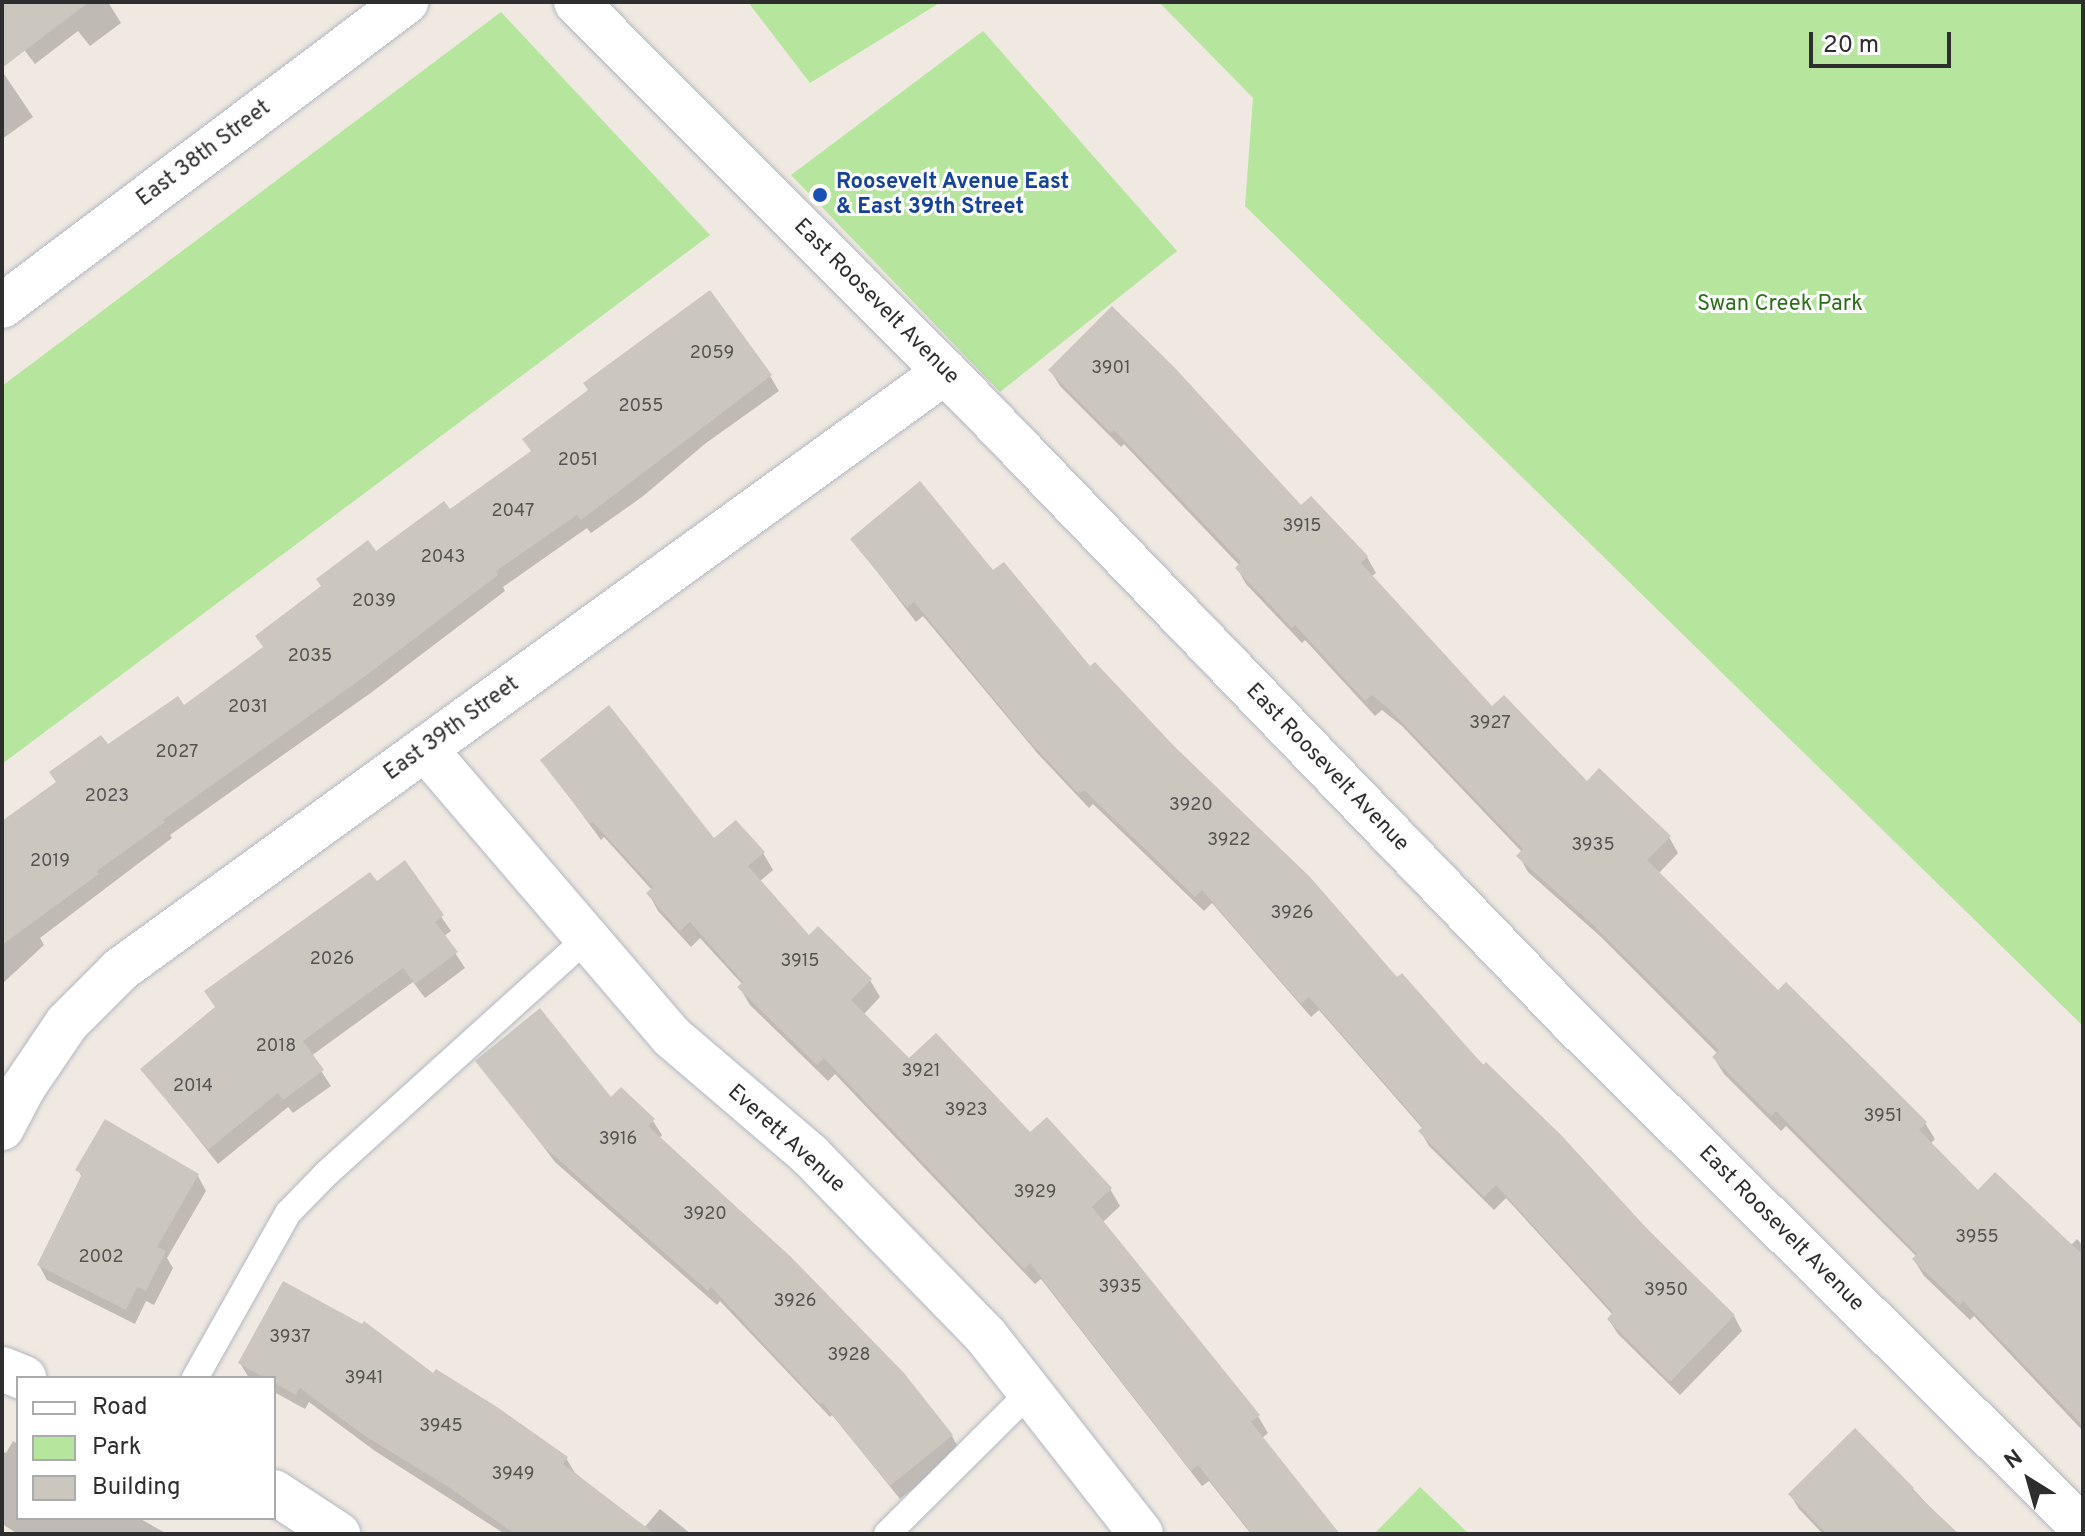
<!DOCTYPE html>
<style>
body{margin:0}
#map{position:relative;width:2085px;height:1536px;overflow:hidden;background:#efe9e1;font-family:Overpass,sans-serif}
div>[style]{position:absolute}
[style*='--x']{left:calc(var(--x)*1px);top:calc(var(--y)*1px);width:calc(var(--w)*1px);rotate:calc(var(--a)*1deg)}
.green>*{inset:0;background:#b6e59e}
.shadow>*{inset:0;background:#0003}
.building>*{inset:0;background:#cbc7bf}
.roads{filter:drop-shadow(0 0 2px #b4b7c1) drop-shadow(0 0 2px #b4b7c1)}
.service>*{height:26px;margin:-13px;padding:0 13px;transform-origin:13px;border-radius:13px;background:#fff}
.minor>*{height:44px;margin:-22px;padding:0 22px;transform-origin:22px;border-radius:22px;background:#fff}
.tertiary>*{height:44px;margin:-22px;padding:0 22px;transform-origin:22px;border-radius:22px;background:#fff}
.dots>*{width:22px;height:22px;translate:-50% -50%;box-sizing:border-box;border:4px solid #fff;border-radius:50%}
span{translate:-50% -50%;white-space:nowrap;text-align:center;line-height:1.15;-webkit-text-stroke:6px #fff;paint-order:stroke}
.number-label{font-size:18px;color:#555452}
.number-label span{-webkit-text-stroke-width:0}
.street-label{font-size:22px;color:#2e2e2e}
.transit-label{font-size:22px;color:#164399;font-weight:700}
.left{translate:0 -50%;text-align:left}
.park-label{font-size:22px;color:#2c6e1b}
.frame{position:absolute;inset:0;border:4px solid #2e2e2e;pointer-events:none}
.legend{position:absolute;left:16px;top:1376px;width:260px;height:144px;box-sizing:border-box;background:#fff;border:2px solid #ababab;margin:0;padding:10px 14px;list-style:none;font-size:24px;color:#2e2e2e}
.legend li{display:flex;align-items:center;gap:16px;height:40px}
.legend b{width:40px;border:2px solid #ababab}
.north{position:absolute;left:1989px;top:1440px;width:80px;height:80px;-webkit-text-stroke:6px #fff;paint-order:stroke;rotate:323deg;font-size:22px;font-weight:700;line-height:32px;text-align:center;color:#2e2e2e}
.north::after{content:'';display:block;margin:auto;width:28px;height:36px;background:#2e2e2e;clip-path:polygon(50% 0,100% 100%,50% 72%,0 100%)}
.scale{position:absolute;left:1809px;top:32px;width:142px;height:36px;box-sizing:border-box;border:4px solid #2e2e2e;border-top:0;padding-left:10px;font-size:24px;line-height:28px;white-space:nowrap;color:#2e2e2e;-webkit-text-stroke:6px #fff;paint-order:stroke}
</style>
<div id="map">
<div class="green">
<i style="clip-path:polygon(748px 2px,941px 2px,810px 83px)"></i>
<i style="clip-path:polygon(1159px 2px,2083px 2px,2083px 1026px,1245px 206px,1253px 98px)"></i>
<i style="clip-path:polygon(501px 12px,710px 235px,2px 764px,2px 386px)"></i>
<i style="clip-path:polygon(983px 31px,1177px 251px,1000px 392px,791px 175px)"></i>
<i style="clip-path:polygon(1420px 1487px,1469px 1534px,1374px 1534px)"></i>
</div>
<div class="shadow">
<i style="clip-path:polygon(2px 2px,108px 2px,121px 23px,90px 46px,78px 31px,35px 64px,2px 21px)"></i>
<i style="clip-path:polygon(2px 71px,33px 117px,2px 139px)"></i>
<i style="clip-path:polygon(1050px 370px,1301px 508px,1367px 557px,1376px 573px,1371px 577px,1492px 709px,1587px 784px,1669px 837px,1678px 853px,1658px 874px,1778px 993px,1925px 1123px,1935px 1139px,1930px 1144px,1978px 1193px,2070px 1246px,2077px 1239px,2083px 1246px,2083px 1431px,1974px 1316px,1970px 1320px,1924px 1276px,1914px 1260px,1917px 1257px,1786px 1126px,1781px 1131px,1724px 1074px,1714px 1058px,1718px 1054px,1601px 937px,1528px 872px,1519px 856px,1522px 852px,1402px 726px,1382px 710px,1375px 716px,1305px 640px,1302px 643px,1246px 584px,1237px 568px,1240px 566px,1124px 444px,1121px 447px,1060px 386px)"></i>
<i style="clip-path:polygon(770px 376px,779px 391px,706px 443px,642px 497px,591px 533px,587px 528px,503px 587px,505px 591px,372px 692px,170px 835px,172px 838px,40px 938px,44px 945px,2px 984px,2px 824px,107px 747px,184px 708px,265px 648px,376px 553px,449px 512px)"></i>
<i style="clip-path:polygon(852px 539px,993px 573px,1734px 1316px,1742px 1331px,1680px 1395px,1618px 1334px,1609px 1320px,1613px 1315px,1506px 1198px,1494px 1210px,1429px 1146px,1421px 1132px,1423px 1129px,1319px 1010px,1311px 1017px,1212px 903px,1204px 911px,1093px 804px,1089px 808px,1038px 754px,923px 616px,916px 622px)"></i>
<i style="clip-path:polygon(542px 760px,714px 841px,763px 853px,773px 870px,759px 882px,809px 938px,870px 980px,880px 997px,863px 1015px,909px 1060px,1110px 1189px,1120px 1206px,1102px 1223px,1258px 1416px,1268px 1433px,1262px 1438px,1338px 1534px,1251px 1534px,1209px 1481px,1202px 1486px,1041px 1279px,1035px 1284px,835px 1074px,828px 1081px,750px 1005px,740px 988px,743px 985px,700px 938px,691px 947px,658px 911px,649px 894px,652px 890px,604px 837px,601px 840px)"></i>
<i style="clip-path:polygon(404px 863px,451px 931px,444px 936px,465px 968px,425px 998px,413px 982px,311px 1056px,331px 1086px,293px 1113px,288px 1107px,218px 1164px,143px 1069px)"></i>
<i style="clip-path:polygon(478px 1061px,611px 1100px,653px 1121px,662px 1135px,659px 1139px,952px 1436px,960px 1451px,900px 1499px,832px 1415px,830px 1417px,720px 1301px,717px 1305px,555px 1162px)"></i>
<i style="clip-path:polygon(78px 1170px,198px 1176px,206px 1191px,167px 1258px,173px 1268px,154px 1305px,146px 1301px,135px 1324px,47px 1280px,39px 1265px,82px 1177px)"></i>
<i style="clip-path:polygon(240px 1363px,434px 1376px,566px 1458px,575px 1473px,644px 1528px,660px 1509px,691px 1534px,505px 1534px,375px 1451px,309px 1402px,305px 1409px,274px 1392px,274px 1378px,249px 1378px)"></i>
<i style="clip-path:polygon(13px 1441px,18px 1444px,18px 1518px,139px 1518px,167px 1534px,18px 1534px,2px 1524px,2px 1451px,6px 1453px)"></i>
<i style="clip-path:polygon(1913px 1489px,1955px 1534px,1823px 1534px,1799px 1509px,1790px 1494px)"></i>
</div>
<div class="building">
<i style="clip-path:polygon(2px 2px,89px 2px,2px 68px)"></i>
<i style="clip-path:polygon(710px 290px,772px 375px,581px 520px,577px 515px,496px 571px,498px 575px,364px 677px,163px 820px,165px 822px,97px 871px,99px 874px,2px 945px,2px 821px,56px 782px,49px 772px,101px 735px,108px 744px,178px 696px,184px 705px,263px 647px,255px 636px,321px 586px,316px 579px,368px 540px,376px 551px,444px 501px,450px 509px,531px 451px,522px 439px,588px 390px,583px 383px)"></i>
<i style="clip-path:polygon(1112px 306px,1175px 368px,1301px 505px,1311px 496px,1368px 556px,1361px 563px,1492px 706px,1504px 695px,1587px 781px,1599px 768px,1671px 836px,1647px 860px,1778px 990px,1786px 982px,1887px 1082px,1927px 1122px,1919px 1130px,1978px 1190px,1995px 1172px,2083px 1255px,2083px 1426px,1963px 1301px,1960px 1305px,1912px 1259px,1917px 1254px,1776px 1111px,1771px 1116px,1712px 1057px,1719px 1050px,1589px 921px,1516px 856px,1523px 849px,1390px 710px,1372px 695px,1365px 701px,1295px 625px,1292px 628px,1235px 568px,1241px 562px,1114px 430px,1111px 433px,1048px 370px)"></i>
<i style="clip-path:polygon(920px 481px,993px 570px,1004px 562px,1090px 666px,1095px 662px,1174px 746px,1310px 877px,1397px 977px,1402px 973px,1483px 1065px,1486px 1062px,1562px 1136px,1651px 1233px,1735px 1315px,1670px 1382px,1607px 1319px,1613px 1312px,1496px 1185px,1484px 1197px,1418px 1131px,1423px 1127px,1309px 997px,1301px 1004px,1202px 890px,1195px 897px,1084px 790px,1079px 794px,1027px 739px,914px 602px,907px 608px,850px 539px)"></i>
<i style="clip-path:polygon(609px 705px,714px 838px,736px 820px,765px 852px,748px 866px,809px 935px,818px 926px,872px 979px,851px 1000px,909px 1058px,936px 1033px,1030px 1132px,1047px 1117px,1112px 1188px,1092px 1207px,1260px 1415px,1251px 1422px,1340px 1534px,1252px 1534px,1198px 1465px,1191px 1471px,1030px 1263px,1024px 1269px,824px 1058px,817px 1065px,737px 987px,743px 982px,690px 922px,680px 931px,646px 893px,653px 887px,593px 822px,590px 824px,540px 760px)"></i>
<i style="clip-path:polygon(405px 860px,444px 915px,435px 922px,458px 952px,415px 984px,403px 968px,303px 1041px,324px 1070px,283px 1100px,278px 1093px,208px 1150px,140px 1069px,215px 1007px,204px 991px,370px 872px,377px 881px)"></i>
<i style="clip-path:polygon(540px 1008px,611px 1097px,621px 1087px,655px 1119px,648px 1126px,791px 1257px,904px 1373px,953px 1435px,890px 1486px,822px 1402px,820px 1404px,711px 1287px,708px 1291px,543px 1146px,475px 1061px)"></i>
<i style="clip-path:polygon(105px 1119px,199px 1174px,157px 1247px,166px 1251px,146px 1291px,137px 1287px,126px 1310px,37px 1265px,82px 1174px,75px 1170px)"></i>
<i style="clip-path:polygon(283px 1281px,362px 1324px,364px 1321px,433px 1373px,436px 1369px,497px 1407px,568px 1457px,563px 1464px,655px 1534px,515px 1534px,450px 1488px,365px 1436px,300px 1388px,296px 1395px,274px 1383px,274px 1378px,265px 1378px,238px 1363px)"></i>
<i style="clip-path:polygon(1855px 1428px,1914px 1488px,1912px 1490px,1959px 1534px,1827px 1534px,1788px 1494px)"></i>
</div>
<div class="roads">
<div class="service">
<i style="--x:195;--y:1378;--w:189;--a:-60.6"></i>
<i style="--x:288;--y:1213;--w:56;--a:-45.7"></i>
<i style="--x:327;--y:1173;--w:350;--a:-42.1"></i>
<i style="--x:887;--y:1534;--w:202;--a:-44.8"></i>
</div>
<div class="minor">
<i style="--x:2;--y:306;--w:506;--a:-36.96"></i>
<i style="--x:425;--y:749;--w:379;--a:49.4"></i>
<i style="--x:672;--y:1037;--w:182;--a:40.5"></i>
<i style="--x:810;--y:1155;--w:252;--a:45.8"></i>
<i style="--x:986;--y:1336;--w:251;--a:51.9"></i>
<i style="--x:2;--y:1128;--w:45;--a:-62.3"></i>
<i style="--x:23;--y:1088;--w:78;--a:-55.9"></i>
<i style="--x:67;--y:1023;--w:76;--a:-45"></i>
<i style="--x:121;--y:969;--w:1018;--a:-35.92"></i>
<i style="--x:2;--y:1369;--w:24;--a:22"></i>
<i style="--x:274;--y:1492;--w:77;--a:33.3"></i>
</div>
<div class="tertiary">
<i style="--x:576;--y:2;--w:556;--a:45.07"></i>
<i style="--x:969;--y:396;--w:868;--a:46.07"></i>
<i style="--x:1571;--y:1021;--w:721;--a:44.72"></i>
</div>
</div>
<div class="dots">
<i style="left:820px;top:195px;background:#1a4fb4"></i>
</div>
<div class="number-label">
<span style="left:712px;top:354px">2059</span>
<span style="left:1111px;top:369px">3901</span>
<span style="left:641px;top:407px">2055</span>
<span style="left:578px;top:461px">2051</span>
<span style="left:513px;top:512px">2047</span>
<span style="left:1302px;top:527px">3915</span>
<span style="left:443px;top:558px">2043</span>
<span style="left:374px;top:602px">2039</span>
<span style="left:310px;top:657px">2035</span>
<span style="left:248px;top:708px">2031</span>
<span style="left:1490px;top:724px">3927</span>
<span style="left:177px;top:753px">2027</span>
<span style="left:107px;top:797px">2023</span>
<span style="left:1191px;top:806px">3920</span>
<span style="left:1229px;top:841px">3922</span>
<span style="left:1593px;top:846px">3935</span>
<span style="left:50px;top:862px">2019</span>
<span style="left:1292px;top:914px">3926</span>
<span style="left:332px;top:960px">2026</span>
<span style="left:800px;top:962px">3915</span>
<span style="left:276px;top:1047px">2018</span>
<span style="left:921px;top:1072px">3921</span>
<span style="left:193px;top:1087px">2014</span>
<span style="left:966px;top:1111px">3923</span>
<span style="left:1883px;top:1117px">3951</span>
<span style="left:618px;top:1140px">3916</span>
<span style="left:1035px;top:1193px">3929</span>
<span style="left:705px;top:1215px">3920</span>
<span style="left:1977px;top:1238px">3955</span>
<span style="left:101px;top:1258px">2002</span>
<span style="left:1120px;top:1288px">3935</span>
<span style="left:1666px;top:1291px">3950</span>
<span style="left:795px;top:1302px">3926</span>
<span style="left:290px;top:1338px">3937</span>
<span style="left:849px;top:1356px">3928</span>
<span style="left:364px;top:1379px">3941</span>
<span style="left:441px;top:1427px">3945</span>
<span style="left:513px;top:1475px">3949</span>
</div>
<div class="street-label">
<span style="left:204px;top:154px;rotate:-37deg">East 38th Street</span>
<span style="left:876px;top:302px;rotate:45deg">East Roosevelt Avenue</span>
<span style="left:452px;top:729px;rotate:-36deg">East 39th Street</span>
<span style="left:1327px;top:768px;rotate:46deg">East Roosevelt Avenue</span>
<span style="left:786px;top:1139px;rotate:42deg">Everett Avenue</span>
<span style="left:1781px;top:1229px;rotate:45deg">East Roosevelt Avenue</span>
</div>
<div class="transit-label">
<span class="left" style="left:836px;top:195px">Roosevelt Avenue East<br>&amp; East 39th Street</span>
</div>
<div class="park-label">
<span style="left:1780px;top:305px">Swan Creek Park</span>
</div>
<div class="frame"></div>
<ul class="legend">
<li><b style="height:10px;background:#fff"></b>Road</li>
<li><b style="height:22px;background:#b6e59e"></b>Park</li>
<li><b style="height:22px;background:#cbc7bf"></b>Building</li>
</ul>
<div class="north">N</div>
<div class="scale">20 m</div>
</div>
